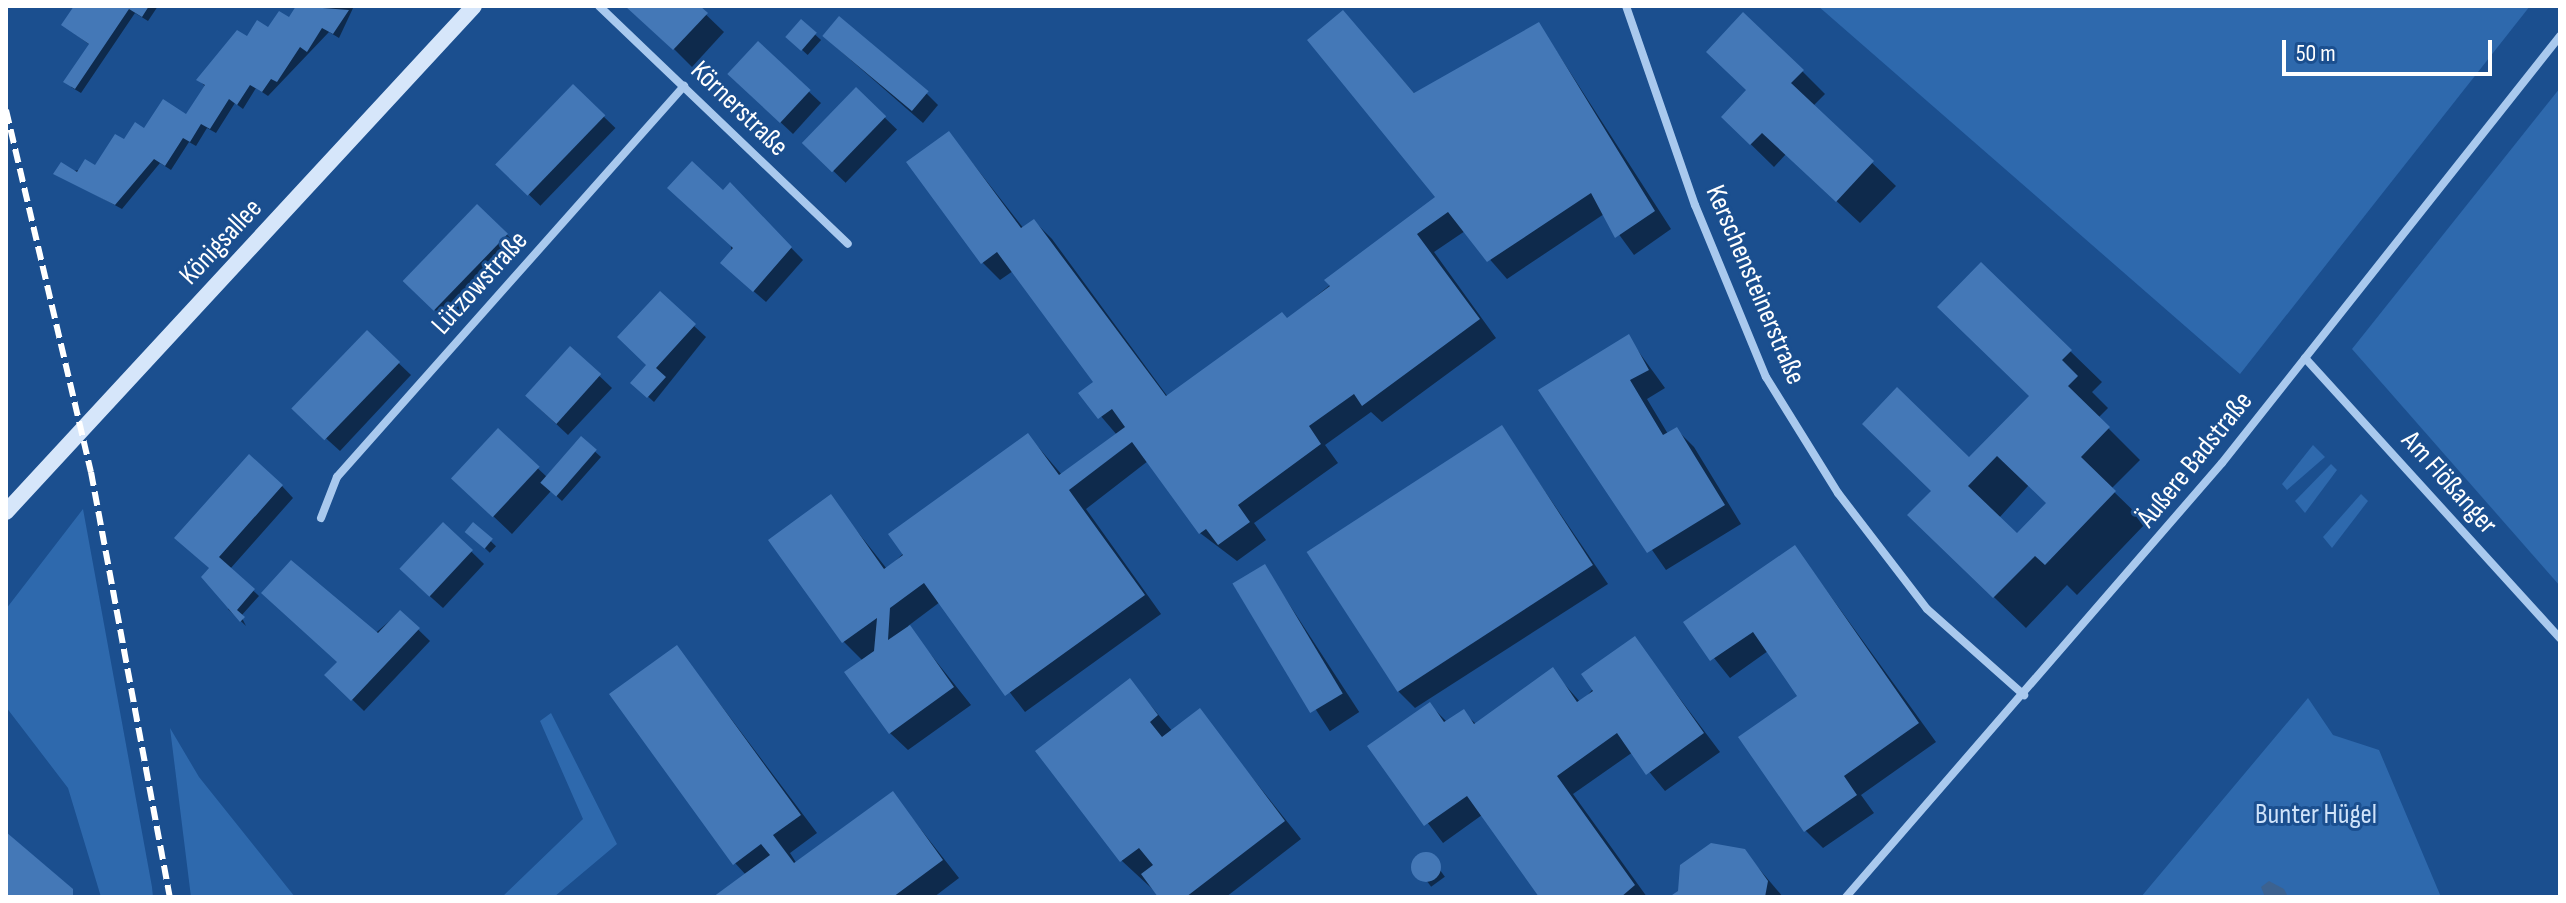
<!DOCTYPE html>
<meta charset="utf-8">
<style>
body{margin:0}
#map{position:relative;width:2566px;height:903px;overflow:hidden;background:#1b4f8f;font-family:"Sofia Sans Condensed",sans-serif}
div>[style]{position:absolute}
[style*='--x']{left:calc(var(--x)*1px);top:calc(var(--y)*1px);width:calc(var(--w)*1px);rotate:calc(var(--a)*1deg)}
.green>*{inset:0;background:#2e69ad}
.water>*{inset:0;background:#3c6290}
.shadow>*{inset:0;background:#0007;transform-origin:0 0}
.building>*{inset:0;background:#4478b7;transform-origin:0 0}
.round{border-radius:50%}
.minor>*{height:8px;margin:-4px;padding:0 4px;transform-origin:4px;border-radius:4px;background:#a9c9ee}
.secondary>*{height:16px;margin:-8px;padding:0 8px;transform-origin:8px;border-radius:8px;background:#d6e6fa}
.rail>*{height:6px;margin-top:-3px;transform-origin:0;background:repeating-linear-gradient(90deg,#fff 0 14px,transparent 0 20px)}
span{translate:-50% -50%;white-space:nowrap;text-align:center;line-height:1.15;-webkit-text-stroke:6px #1b4f8f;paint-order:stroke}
.street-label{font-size:28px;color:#fff}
.park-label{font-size:28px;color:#cfe3fa}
.frame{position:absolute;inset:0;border:8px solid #fff;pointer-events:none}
.scale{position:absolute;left:2282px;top:40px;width:210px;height:36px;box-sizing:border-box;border:4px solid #fff;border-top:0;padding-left:10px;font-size:24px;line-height:28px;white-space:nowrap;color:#fff;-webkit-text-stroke:6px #1b4f8f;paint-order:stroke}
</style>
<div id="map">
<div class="green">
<i style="clip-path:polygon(1818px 6px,2530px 6px,2240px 374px)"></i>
<i style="clip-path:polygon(2560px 88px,2560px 586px,2352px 349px)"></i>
<i style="clip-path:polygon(2313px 445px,2325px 457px,2287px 490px,2282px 484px)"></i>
<i style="clip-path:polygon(2331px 464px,2337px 470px,2305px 513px,2295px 501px)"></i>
<i style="clip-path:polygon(2361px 494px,2368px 501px,2332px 548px,2323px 537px)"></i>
<i style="clip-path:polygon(83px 509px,152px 887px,153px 897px,101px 897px,68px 788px,6px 707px,6px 609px)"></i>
<i style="clip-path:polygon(2308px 698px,2333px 735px,2379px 750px,2441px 897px,2141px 897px)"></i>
<i style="clip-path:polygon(551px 713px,617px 844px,554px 897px,502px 897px,583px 819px,540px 721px)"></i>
<i style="clip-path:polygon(170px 728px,199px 777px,295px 897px,191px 897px)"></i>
</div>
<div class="water">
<i style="clip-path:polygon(2269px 881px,2284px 889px,2288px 897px,2265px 897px,2261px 887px)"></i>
</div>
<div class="shadow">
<i style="clip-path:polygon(76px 6px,158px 6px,148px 21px,135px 13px,81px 93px,71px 87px,90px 45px,63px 25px)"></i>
<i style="clip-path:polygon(298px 6px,354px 6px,339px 38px,329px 32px,268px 96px,256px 88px,243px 109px,235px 103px,216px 133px,207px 128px,196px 146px,189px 142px,171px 170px,160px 163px,122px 209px,56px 173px,96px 168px,145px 130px,187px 117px,206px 87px,199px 80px,247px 39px,289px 20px)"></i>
<i style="clip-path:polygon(631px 6px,697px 6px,724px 32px,692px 67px)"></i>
<i style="clip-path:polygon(1343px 13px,1415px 94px,1539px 24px,1671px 229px,1634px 255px,1604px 214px,1507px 279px,1465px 231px,1434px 252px,1496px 338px,1382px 422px,1371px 412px,1325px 445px,1338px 463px,1254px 523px,1266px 540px,1237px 561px,1200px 533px,1148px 461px,1086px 509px,1161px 614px,1025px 712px,940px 602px,908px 626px,971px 705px,908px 750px,890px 733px,863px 661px,844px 642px,830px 497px,887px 569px,1028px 435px,1062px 475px,1117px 435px,1081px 393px,1095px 382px,1013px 271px,1000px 280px,983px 263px,949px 133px,1024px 229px,1034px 221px,1052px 239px,1168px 397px,1287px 320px,1438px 197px)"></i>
<i style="left:801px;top:22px;width:27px;height:20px;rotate:42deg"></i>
<i style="clip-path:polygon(758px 44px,821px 103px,793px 134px,742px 86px)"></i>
<i style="clip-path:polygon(836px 47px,926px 93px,938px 105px,923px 123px)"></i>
<i style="clip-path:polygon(1802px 71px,1825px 94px,1813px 106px,1896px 186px,1860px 223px,1786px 154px,1774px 167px,1723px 117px)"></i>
<i style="left:573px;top:87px;width:59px;height:108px;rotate:44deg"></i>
<i style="left:856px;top:90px;width:57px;height:74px;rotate:44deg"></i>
<i style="clip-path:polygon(730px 185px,803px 260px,766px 302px,735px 275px,723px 192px)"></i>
<i style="left:477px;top:206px;width:59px;height:104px;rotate:44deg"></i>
<i style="clip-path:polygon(evenodd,1981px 265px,2102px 382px,2092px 392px,2108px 408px,2098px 418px,2140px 460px,2111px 489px,2146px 523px,2077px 595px,2067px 585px,2026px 628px,1941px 546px,1969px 460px,2031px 396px,1981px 265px,2029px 485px,2049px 504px,2018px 536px,1999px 518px,2029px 485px)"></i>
<i style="clip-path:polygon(694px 326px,706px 337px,654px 402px,633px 383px)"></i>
<i style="clip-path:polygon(367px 333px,411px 375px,340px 451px,308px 422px)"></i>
<i style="clip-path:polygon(1628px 337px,1665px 388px,1647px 399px,1668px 434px,1676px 429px,1694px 447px,1741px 524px,1666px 570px,1541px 390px)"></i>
<i style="clip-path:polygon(570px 348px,612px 388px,568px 435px,538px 407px)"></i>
<i style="clip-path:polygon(1502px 428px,1608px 584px,1415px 708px,1398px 691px)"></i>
<i style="clip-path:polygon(498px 431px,547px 477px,581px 439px,601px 457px,562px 501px,551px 491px,512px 534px,472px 496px)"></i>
<i style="clip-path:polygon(282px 486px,293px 498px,230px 569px,259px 596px,241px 616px,246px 626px,228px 609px,233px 604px,211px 569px,189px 550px)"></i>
<i style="clip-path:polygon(443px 524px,484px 564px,443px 608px,413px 581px)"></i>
<i style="left:473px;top:524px;width:32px;height:9px;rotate:44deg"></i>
<i style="clip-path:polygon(1795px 547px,1936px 742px,1861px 795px,1874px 813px,1823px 848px,1806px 831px,1800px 696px,1768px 651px,1730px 678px,1686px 623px)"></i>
<i style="left:1265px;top:567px;width:173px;height:35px;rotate:57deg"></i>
<i style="clip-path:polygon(400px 612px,430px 641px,364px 711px,327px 675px)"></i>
<i style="clip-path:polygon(1635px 639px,1720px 752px,1665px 791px,1633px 752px,1573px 794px,1647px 897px,1541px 897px,1482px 815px,1443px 843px,1370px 747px,1430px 705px,1448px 723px,1463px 712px,1476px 724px,1552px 670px,1581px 703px)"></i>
<i style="clip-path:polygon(677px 647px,817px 833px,790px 853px,797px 864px,893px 794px,959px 878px,934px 897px,716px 897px,746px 875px,735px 863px)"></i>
<i style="clip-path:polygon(1130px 681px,1173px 732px,1199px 711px,1301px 839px,1226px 897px,1161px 897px,1122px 861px,1038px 751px)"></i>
<i style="clip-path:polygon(1744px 851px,1783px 897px,1673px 897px)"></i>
<i style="left:1429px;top:855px;width:27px;height:17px;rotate:54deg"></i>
</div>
<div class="building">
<i style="clip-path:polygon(74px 6px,149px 6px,142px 17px,129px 9px,75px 89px,63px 82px,89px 44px,61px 25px)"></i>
<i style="clip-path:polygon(296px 6px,349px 10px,333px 34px,322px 28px,307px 52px,300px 47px,277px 82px,271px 79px,262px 92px,250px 85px,237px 105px,229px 99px,210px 129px,201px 124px,190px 142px,183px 138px,165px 166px,154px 159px,115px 205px,53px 174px,61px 162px,77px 172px,85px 159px,95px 165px,115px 134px,124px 139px,135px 122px,144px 128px,163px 99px,186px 114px,205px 85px,196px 80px,237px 30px,247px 36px,257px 20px,268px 27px,279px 11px,289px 17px)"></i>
<i style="clip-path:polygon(625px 6px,700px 6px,708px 13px,673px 50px)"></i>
<i style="clip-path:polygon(1343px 10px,1414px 93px,1539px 22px,1655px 211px,1615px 238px,1591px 193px,1487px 262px,1448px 212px,1417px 234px,1480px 319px,1362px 406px,1354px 394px,1309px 426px,1321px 444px,1238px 505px,1250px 522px,1218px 545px,1206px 529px,1199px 534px,1132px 442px,1069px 490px,1145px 595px,1005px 696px,924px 583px,890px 608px,888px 640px,910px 625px,954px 687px,889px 734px,844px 672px,874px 651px,877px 618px,842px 643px,768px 540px,831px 494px,884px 569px,903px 555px,888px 534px,1028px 433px,1059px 475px,1125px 427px,1112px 409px,1098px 419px,1078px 393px,1093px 382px,997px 252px,981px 264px,906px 162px,949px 131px,1021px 228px,1034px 219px,1166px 396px,1282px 312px,1287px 318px,1330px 286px,1324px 280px,1435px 197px,1307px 40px)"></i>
<i style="clip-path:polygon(1743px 12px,1804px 70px,1791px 83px,1874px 161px,1836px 202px,1762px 133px,1750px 145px,1721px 117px,1746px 90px,1706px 52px)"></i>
<i style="left:839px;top:16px;width:117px;height:26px;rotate:40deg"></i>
<i style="left:801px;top:19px;width:21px;height:24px;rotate:41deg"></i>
<i style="left:758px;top:41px;width:72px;height:45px;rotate:43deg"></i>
<i style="left:573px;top:84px;width:45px;height:112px;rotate:44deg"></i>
<i style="left:856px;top:87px;width:42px;height:78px;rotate:44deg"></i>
<i style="clip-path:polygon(692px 161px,723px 190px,730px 182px,792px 247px,753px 292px,720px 263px,733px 248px,667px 188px)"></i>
<i style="left:477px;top:204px;width:43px;height:107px;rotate:44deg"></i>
<i style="clip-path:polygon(evenodd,1981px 262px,2072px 350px,2062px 360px,2078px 376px,2068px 386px,2110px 427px,2081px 457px,2116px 491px,2045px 565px,2035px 556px,1993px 598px,1907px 515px,1931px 491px,1862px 424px,1897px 387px,1969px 457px,2029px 396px,1937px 307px,1981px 262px,1997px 456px,2046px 503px,2017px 533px,1968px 486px,1997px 456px)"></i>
<i style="clip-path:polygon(660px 291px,696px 324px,656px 368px,666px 377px,647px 398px,630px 383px,646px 365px,617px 337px)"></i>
<i style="left:367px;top:330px;width:46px;height:109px;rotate:44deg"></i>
<i style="clip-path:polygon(1629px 334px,1649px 370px,1630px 380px,1663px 435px,1677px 427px,1725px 505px,1647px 553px,1538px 390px)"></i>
<i style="left:570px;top:346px;width:42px;height:67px;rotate:42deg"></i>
<i style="left:1502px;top:425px;width:167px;height:233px;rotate:57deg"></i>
<i style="left:498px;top:428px;width:57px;height:69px;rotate:43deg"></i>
<i style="left:581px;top:436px;width:21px;height:62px;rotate:41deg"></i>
<i style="clip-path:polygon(249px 454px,283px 485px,219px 557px,255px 589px,237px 610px,245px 617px,240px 622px,201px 577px,209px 568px,174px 538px)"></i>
<i style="left:443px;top:522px;width:41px;height:64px;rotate:43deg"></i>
<i style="left:473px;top:522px;width:26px;height:13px;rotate:40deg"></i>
<i style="clip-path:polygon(1795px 545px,1919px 723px,1844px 776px,1857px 795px,1804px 832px,1738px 737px,1797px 696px,1753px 632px,1710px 661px,1683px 622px)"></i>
<i style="clip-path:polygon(291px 560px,378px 633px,400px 610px,420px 628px,351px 701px,324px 675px,337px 662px,261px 593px)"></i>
<i style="left:1265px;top:564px;width:151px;height:38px;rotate:59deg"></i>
<i style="clip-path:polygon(1635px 636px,1704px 733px,1646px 775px,1617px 733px,1557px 776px,1635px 885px,1621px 897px,1539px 897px,1467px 796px,1424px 826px,1367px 746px,1430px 702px,1444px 722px,1464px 709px,1474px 724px,1553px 667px,1577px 702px,1593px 691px,1581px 674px)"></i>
<i style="clip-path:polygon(677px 645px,801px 815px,773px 835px,794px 863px,893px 791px,943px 860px,893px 897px,713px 897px,770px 855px,761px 844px,733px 865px,609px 694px)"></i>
<i style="clip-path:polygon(1130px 678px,1158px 715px,1150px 722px,1162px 737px,1200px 708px,1285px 821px,1186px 897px,1158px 897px,1141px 874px,1153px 865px,1139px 848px,1120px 862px,1035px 751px)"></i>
<i style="clip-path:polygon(6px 832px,73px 889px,73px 897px,6px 897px)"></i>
<i style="clip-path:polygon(1711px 843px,1745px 849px,1768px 881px,1765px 897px,1669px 897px,1678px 891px,1680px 865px)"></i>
<i class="round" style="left:1411px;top:852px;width:30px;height:30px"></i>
</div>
<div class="minor">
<i style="--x:599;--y:6;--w:344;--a:43.7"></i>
<i style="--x:1626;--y:6;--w:211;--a:70.9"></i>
<i style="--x:1695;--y:205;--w:186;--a:67.6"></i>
<i style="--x:1766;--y:377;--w:137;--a:58.2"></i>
<i style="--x:1838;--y:493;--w:146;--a:52.5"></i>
<i style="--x:1927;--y:609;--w:130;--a:41.6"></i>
<i style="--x:2305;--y:358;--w:379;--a:47.7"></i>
<i style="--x:321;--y:518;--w:44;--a:-68.7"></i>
<i style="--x:337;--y:477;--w:523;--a:-48.41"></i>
<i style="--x:1846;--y:897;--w:574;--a:-49.1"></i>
<i style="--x:2222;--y:463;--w:545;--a:-51.64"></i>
</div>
<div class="secondary">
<i style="--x:6;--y:512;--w:689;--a:-47.23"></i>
</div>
<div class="rail">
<i style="--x:6;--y:110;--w:372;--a:76.8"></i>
<i style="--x:91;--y:472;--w:432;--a:79.5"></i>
</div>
<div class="street-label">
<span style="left:739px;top:109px;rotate:44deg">Körnerstraße</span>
<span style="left:221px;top:242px;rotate:-47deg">Königsallee</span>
<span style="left:480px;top:283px;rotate:-48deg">Lützowstraße</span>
<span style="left:1755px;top:285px;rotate:67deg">Kerschensteinerstraße</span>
<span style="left:2195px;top:460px;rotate:-51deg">Äußere Badstraße</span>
<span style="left:2449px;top:483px;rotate:48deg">Am Flößanger</span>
</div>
<div class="park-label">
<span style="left:2316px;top:815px">Bunter Hügel</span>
</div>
<div class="frame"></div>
<div class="scale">50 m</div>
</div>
